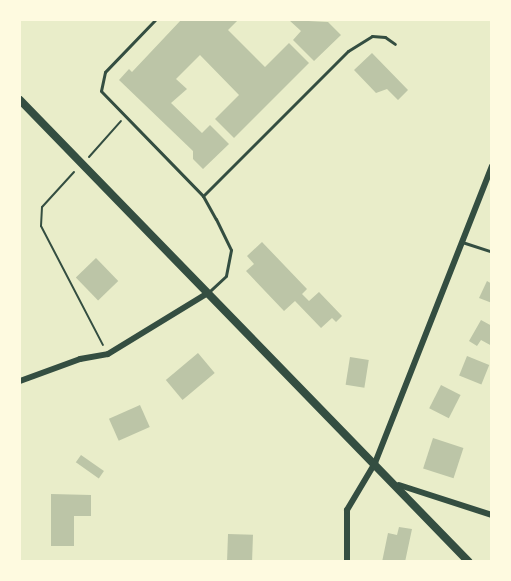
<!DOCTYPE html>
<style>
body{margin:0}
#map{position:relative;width:511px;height:581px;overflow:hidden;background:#e9edc9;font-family:Raleway,sans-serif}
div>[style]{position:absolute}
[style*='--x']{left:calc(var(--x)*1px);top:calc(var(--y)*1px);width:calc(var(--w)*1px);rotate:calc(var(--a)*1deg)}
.building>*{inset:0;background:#bcc5a7;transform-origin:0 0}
.path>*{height:2px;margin:-1px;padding:0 1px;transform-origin:1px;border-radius:1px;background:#344e41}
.service>*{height:3px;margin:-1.5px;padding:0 1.5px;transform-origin:1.5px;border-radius:1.5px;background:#344e41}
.minor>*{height:6px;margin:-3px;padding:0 3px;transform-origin:3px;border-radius:3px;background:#344e41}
.tertiary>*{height:8px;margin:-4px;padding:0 4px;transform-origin:4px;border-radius:4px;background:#344e41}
span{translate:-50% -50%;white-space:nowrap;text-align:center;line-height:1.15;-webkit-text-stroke:4.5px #fefae0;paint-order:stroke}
.frame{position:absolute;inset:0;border:21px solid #fefae0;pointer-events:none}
</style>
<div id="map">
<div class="building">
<i style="clip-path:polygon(181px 20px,238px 20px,228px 30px,265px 67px,289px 43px,309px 63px,234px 138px,215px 119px,239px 95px,200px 55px,176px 79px,187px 89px,171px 103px,202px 133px,210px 125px,229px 144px,203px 169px,193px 159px,193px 151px,119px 80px,129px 69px,132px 72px)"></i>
<i style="clip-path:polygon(289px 20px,328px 22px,341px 35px,314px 61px,293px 40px,301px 31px)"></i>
<i style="clip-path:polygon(372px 53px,408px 90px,398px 100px,387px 89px,376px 93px,354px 70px)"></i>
<i style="clip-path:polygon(262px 242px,307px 289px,302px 294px,309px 301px,319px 292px,342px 316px,336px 322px,332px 318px,321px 328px,295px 301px,284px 311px,246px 271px,254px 264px,247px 256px)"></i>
<i style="left:96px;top:258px;width:32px;height:28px;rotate:46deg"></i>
<i style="clip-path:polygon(487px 281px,492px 284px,492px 303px,479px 298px)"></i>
<i style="clip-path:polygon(481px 320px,492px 326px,492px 346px,481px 340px,477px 346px,469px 341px)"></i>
<i style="left:198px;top:353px;width:26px;height:42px;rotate:50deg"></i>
<i style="left:467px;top:356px;width:24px;height:21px;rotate:22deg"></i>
<i style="left:350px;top:357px;width:19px;height:28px;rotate:9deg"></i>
<i style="left:441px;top:385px;width:22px;height:26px;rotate:27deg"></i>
<i style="left:140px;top:405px;width:24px;height:34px;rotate:66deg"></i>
<i style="left:433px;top:438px;width:32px;height:32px;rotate:18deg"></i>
<i style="left:81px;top:455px;width:28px;height:9px;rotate:35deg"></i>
<i style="clip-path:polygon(51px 494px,91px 495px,91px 516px,74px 516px,74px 546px,51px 546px)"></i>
<i style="clip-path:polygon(399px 527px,412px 529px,405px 562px,382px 562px,388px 533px,397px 535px)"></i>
<i style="left:228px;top:534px;width:25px;height:28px;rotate:2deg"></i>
</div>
<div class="path">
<i style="--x:89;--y:157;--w:48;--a:-48.4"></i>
<i style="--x:74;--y:172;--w:47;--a:132.4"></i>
<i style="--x:42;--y:207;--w:19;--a:93"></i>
<i style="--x:41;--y:226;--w:134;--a:62.5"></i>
</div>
<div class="service">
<i style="--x:155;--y:20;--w:72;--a:133.9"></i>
<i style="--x:105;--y:72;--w:19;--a:102"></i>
<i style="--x:101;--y:91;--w:146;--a:45.8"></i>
<i style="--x:203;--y:196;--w:26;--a:61"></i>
<i style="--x:216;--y:219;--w:34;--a:64"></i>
<i style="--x:231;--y:250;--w:26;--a:101"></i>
<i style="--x:226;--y:276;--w:23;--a:137"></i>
<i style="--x:203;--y:196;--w:205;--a:-45"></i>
<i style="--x:348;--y:51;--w:28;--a:-32"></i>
<i style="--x:372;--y:36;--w:13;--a:4"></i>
<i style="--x:385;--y:37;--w:12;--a:35"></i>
<i style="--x:462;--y:242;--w:32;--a:18"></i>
</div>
<div class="minor">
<i style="--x:20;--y:381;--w:64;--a:-20.1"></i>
<i style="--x:80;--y:359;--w:28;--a:-10"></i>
<i style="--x:108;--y:354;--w:117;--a:-31.4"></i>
<i style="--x:399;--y:485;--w:98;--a:17.9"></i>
<i style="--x:347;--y:562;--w:52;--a:-90"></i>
<i style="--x:347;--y:510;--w:55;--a:-59.2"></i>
<i style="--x:375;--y:463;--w:319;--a:-68.5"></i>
</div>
<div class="tertiary">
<i style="--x:20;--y:100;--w:644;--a:45.82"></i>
</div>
<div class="frame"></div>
</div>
